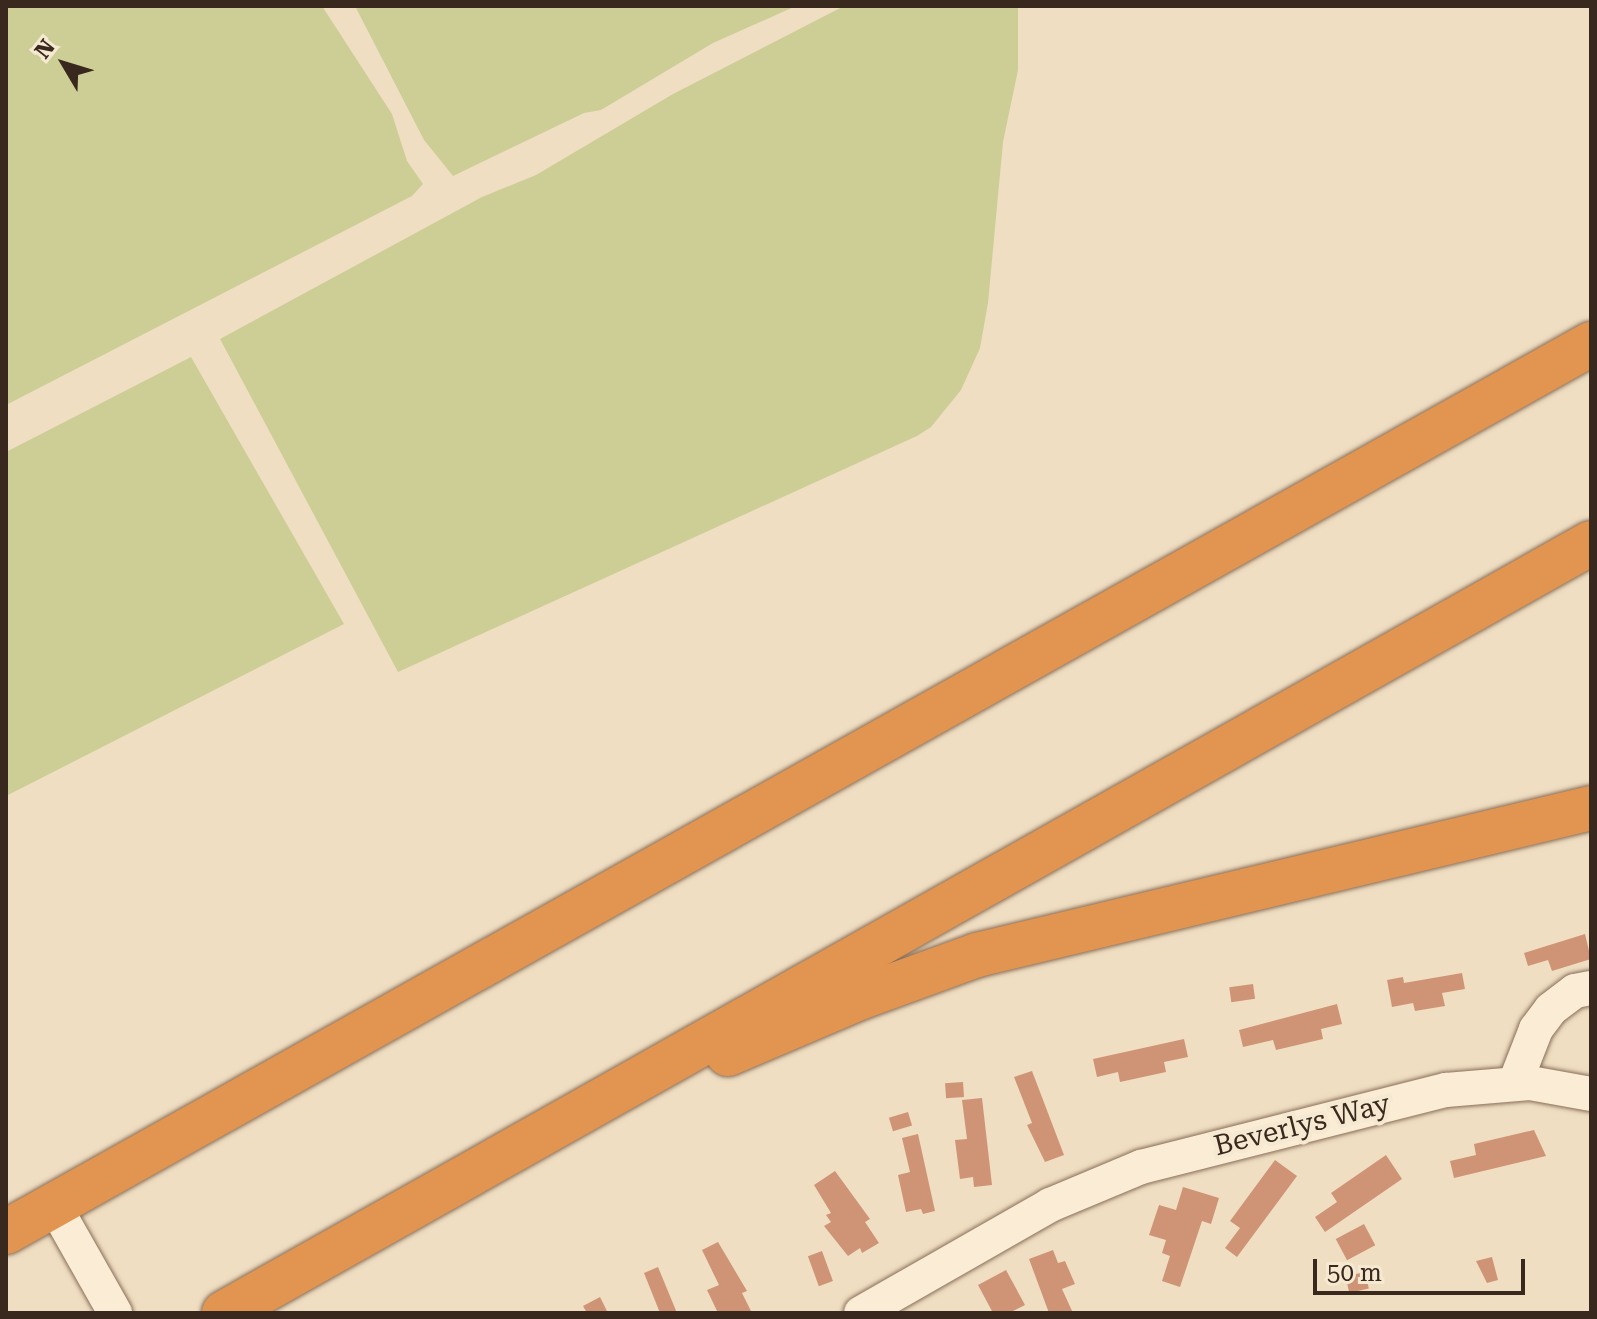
<!DOCTYPE html>
<style>
body{margin:0}
#map{position:relative;width:1597px;height:1319px;overflow:hidden;background:#efdec2;font-family:"Roboto Serif",serif}
div>[style]{position:absolute}
[style*='--x']{left:calc(var(--x)*1px);top:calc(var(--y)*1px);width:calc(var(--w)*1px);rotate:calc(var(--a)*1deg)}
.green>*{inset:0;background:#ccce95}
.building>*{inset:0;background:#cf9476;transform-origin:0 0}
.roads{filter:drop-shadow(0 0 2px #896e58) drop-shadow(0 0 2px #896e58)}
.minor>*{height:34px;margin:-17px;padding:0 17px;transform-origin:17px;border-radius:17px;background:#faecd5}
.highway>*{height:44px;margin:-22px;padding:0 22px;transform-origin:22px;border-radius:22px;background:#e19550}
span{translate:-50% -50%;white-space:nowrap;text-align:center;line-height:1.15;-webkit-text-stroke:8px #f6e9d1;paint-order:stroke}
.street-label{font-size:28px;color:#39281d}
.frame{position:absolute;inset:0;border:8px solid #39281d;pointer-events:none}
.north{position:absolute;left:24px;top:24px;width:80px;height:80px;-webkit-text-stroke:6px #f6e9d1;paint-order:stroke;rotate:308deg;font-size:22px;font-weight:700;line-height:32px;text-align:center;color:#39281d}
.north::after{content:'';display:block;margin:auto;width:28px;height:36px;background:#39281d;clip-path:polygon(50% 0,100% 100%,50% 72%,0 100%)}
.scale{position:absolute;left:1313px;top:1259px;width:212px;height:36px;box-sizing:border-box;border:4px solid #39281d;border-top:0;padding-left:10px;font-size:24px;line-height:28px;white-space:nowrap;color:#39281d;-webkit-text-stroke:6px #f6e9d1;paint-order:stroke}
</style>
<div id="map">
<div class="green">
<i style="clip-path:polygon(6px 6px,322px 6px,392px 114px,407px 161px,423px 184px,412px 196px,6px 405px)"></i>
<i style="clip-path:polygon(355px 6px,796px 6px,713px 43px,601px 110px,584px 113px,453px 176px,424px 140px)"></i>
<i style="clip-path:polygon(844px 6px,1018px 6px,1018px 70px,1003px 142px,988px 303px,980px 348px,961px 390px,931px 427px,917px 436px,398px 672px,220px 339px,482px 197px,536px 175px,673px 94px)"></i>
<i style="clip-path:polygon(191px 357px,344px 624px,6px 796px,6px 452px)"></i>
</div>
<div class="building">
<i style="clip-path:polygon(1585px 934px,1591px 959px,1552px 971px,1548px 960px,1528px 966px,1524px 953px)"></i>
<i style="clip-path:polygon(1462px 973px,1465px 989px,1442px 993px,1445px 1006px,1415px 1011px,1413px 1003px,1392px 1007px,1387px 980px,1403px 977px,1404px 983px)"></i>
<i style="left:1253px;top:984px;width:15px;height:24px;rotate:82deg"></i>
<i style="clip-path:polygon(1337px 1004px,1342px 1024px,1321px 1029px,1323px 1039px,1276px 1050px,1273px 1040px,1243px 1047px,1239px 1030px)"></i>
<i style="clip-path:polygon(1184px 1039px,1188px 1057px,1164px 1062px,1166px 1072px,1120px 1082px,1118px 1072px,1097px 1077px,1093px 1059px)"></i>
<i style="clip-path:polygon(1032px 1071px,1064px 1155px,1045px 1162px,1027px 1125px,1032px 1123px,1014px 1077px)"></i>
<i style="left:963px;top:1082px;width:15px;height:18px;rotate:86deg"></i>
<i style="clip-path:polygon(982px 1098px,992px 1185px,974px 1187px,973px 1177px,960px 1179px,955px 1140px,967px 1139px,962px 1100px)"></i>
<i style="left:908px;top:1112px;width:14px;height:20px;rotate:73deg"></i>
<i style="clip-path:polygon(1534px 1130px,1546px 1156px,1454px 1178px,1450px 1161px,1476px 1155px,1474px 1144px)"></i>
<i style="clip-path:polygon(918px 1134px,935px 1211px,923px 1214px,921px 1209px,906px 1212px,898px 1175px,910px 1172px,902px 1138px)"></i>
<i style="clip-path:polygon(1386px 1155px,1402px 1179px,1325px 1232px,1315px 1217px,1337px 1202px,1331px 1193px)"></i>
<i style="clip-path:polygon(1275px 1160px,1297px 1176px,1237px 1257px,1225px 1248px,1240px 1228px,1230px 1221px)"></i>
<i style="clip-path:polygon(835px 1171px,870px 1219px,865px 1222px,879px 1243px,862px 1253px,860px 1248px,848px 1256px,824px 1226px,831px 1222px,826px 1215px,831px 1213px,814px 1185px)"></i>
<i style="clip-path:polygon(1183px 1187px,1219px 1198px,1211px 1224px,1202px 1221px,1180px 1287px,1162px 1281px,1170px 1256px,1162px 1253px,1166px 1240px,1149px 1235px,1159px 1205px,1176px 1210px)"></i>
<i style="left:1364px;top:1224px;width:24px;height:32px;rotate:62deg"></i>
<i style="clip-path:polygon(718px 1242px,747px 1291px,742px 1293px,752px 1313px,718px 1313px,707px 1290px,719px 1285px,702px 1250px)"></i>
<i style="clip-path:polygon(1053px 1250px,1058px 1263px,1065px 1261px,1075px 1284px,1062px 1289px,1073px 1313px,1049px 1313px,1029px 1259px)"></i>
<i style="left:822px;top:1251px;width:32px;height:15px;rotate:70deg"></i>
<i style="clip-path:polygon(1492px 1257px,1498px 1280px,1487px 1283px,1476px 1261px)"></i>
<i style="clip-path:polygon(658px 1267px,677px 1313px,660px 1313px,644px 1273px)"></i>
<i style="clip-path:polygon(1006px 1270px,1025px 1305px,1009px 1313px,993px 1313px,978px 1285px)"></i>
<i style="left:1365px;top:1272px;width:17px;height:20px;rotate:77deg"></i>
<i style="clip-path:polygon(600px 1297px,608px 1313px,587px 1313px,583px 1306px)"></i>
</div>
<div class="roads">
<div class="minor">
<i style="--x:1515;--y:1083;--w:58;--a:-68.7"></i>
<i style="--x:1536;--y:1029;--w:25;--a:-53"></i>
<i style="--x:1551;--y:1009;--w:30;--a:-37"></i>
<i style="--x:1575;--y:991;--w:16;--a:-11"></i>
<i style="--x:54;--y:1205;--w:124;--a:60.5"></i>
<i style="--x:861;--y:1313;--w:218;--a:-29.7"></i>
<i style="--x:1050;--y:1205;--w:99;--a:-22.7"></i>
<i style="--x:1141;--y:1167;--w:315;--a:-14.2"></i>
<i style="--x:1446;--y:1090;--w:84;--a:-4.8"></i>
<i style="--x:1530;--y:1083;--w:62;--a:10.2"></i>
</div>
<div class="highway">
<i style="--x:728;--y:1054;--w:142;--a:-23.1"></i>
<i style="--x:859;--y:998;--w:126;--a:-20"></i>
<i style="--x:977;--y:955;--w:631;--a:-13.46"></i>
<i style="--x:6;--y:1232;--w:1817;--a:-29.26"></i>
<i style="--x:224;--y:1313;--w:1569;--a:-29.39"></i>
</div>
</div>
<div class="street-label">
<span style="left:1302px;top:1125px;rotate:-14deg">Beverlys Way</span>
</div>
<div class="frame"></div>
<div class="north">N</div>
<div class="scale">50 m</div>
</div>
